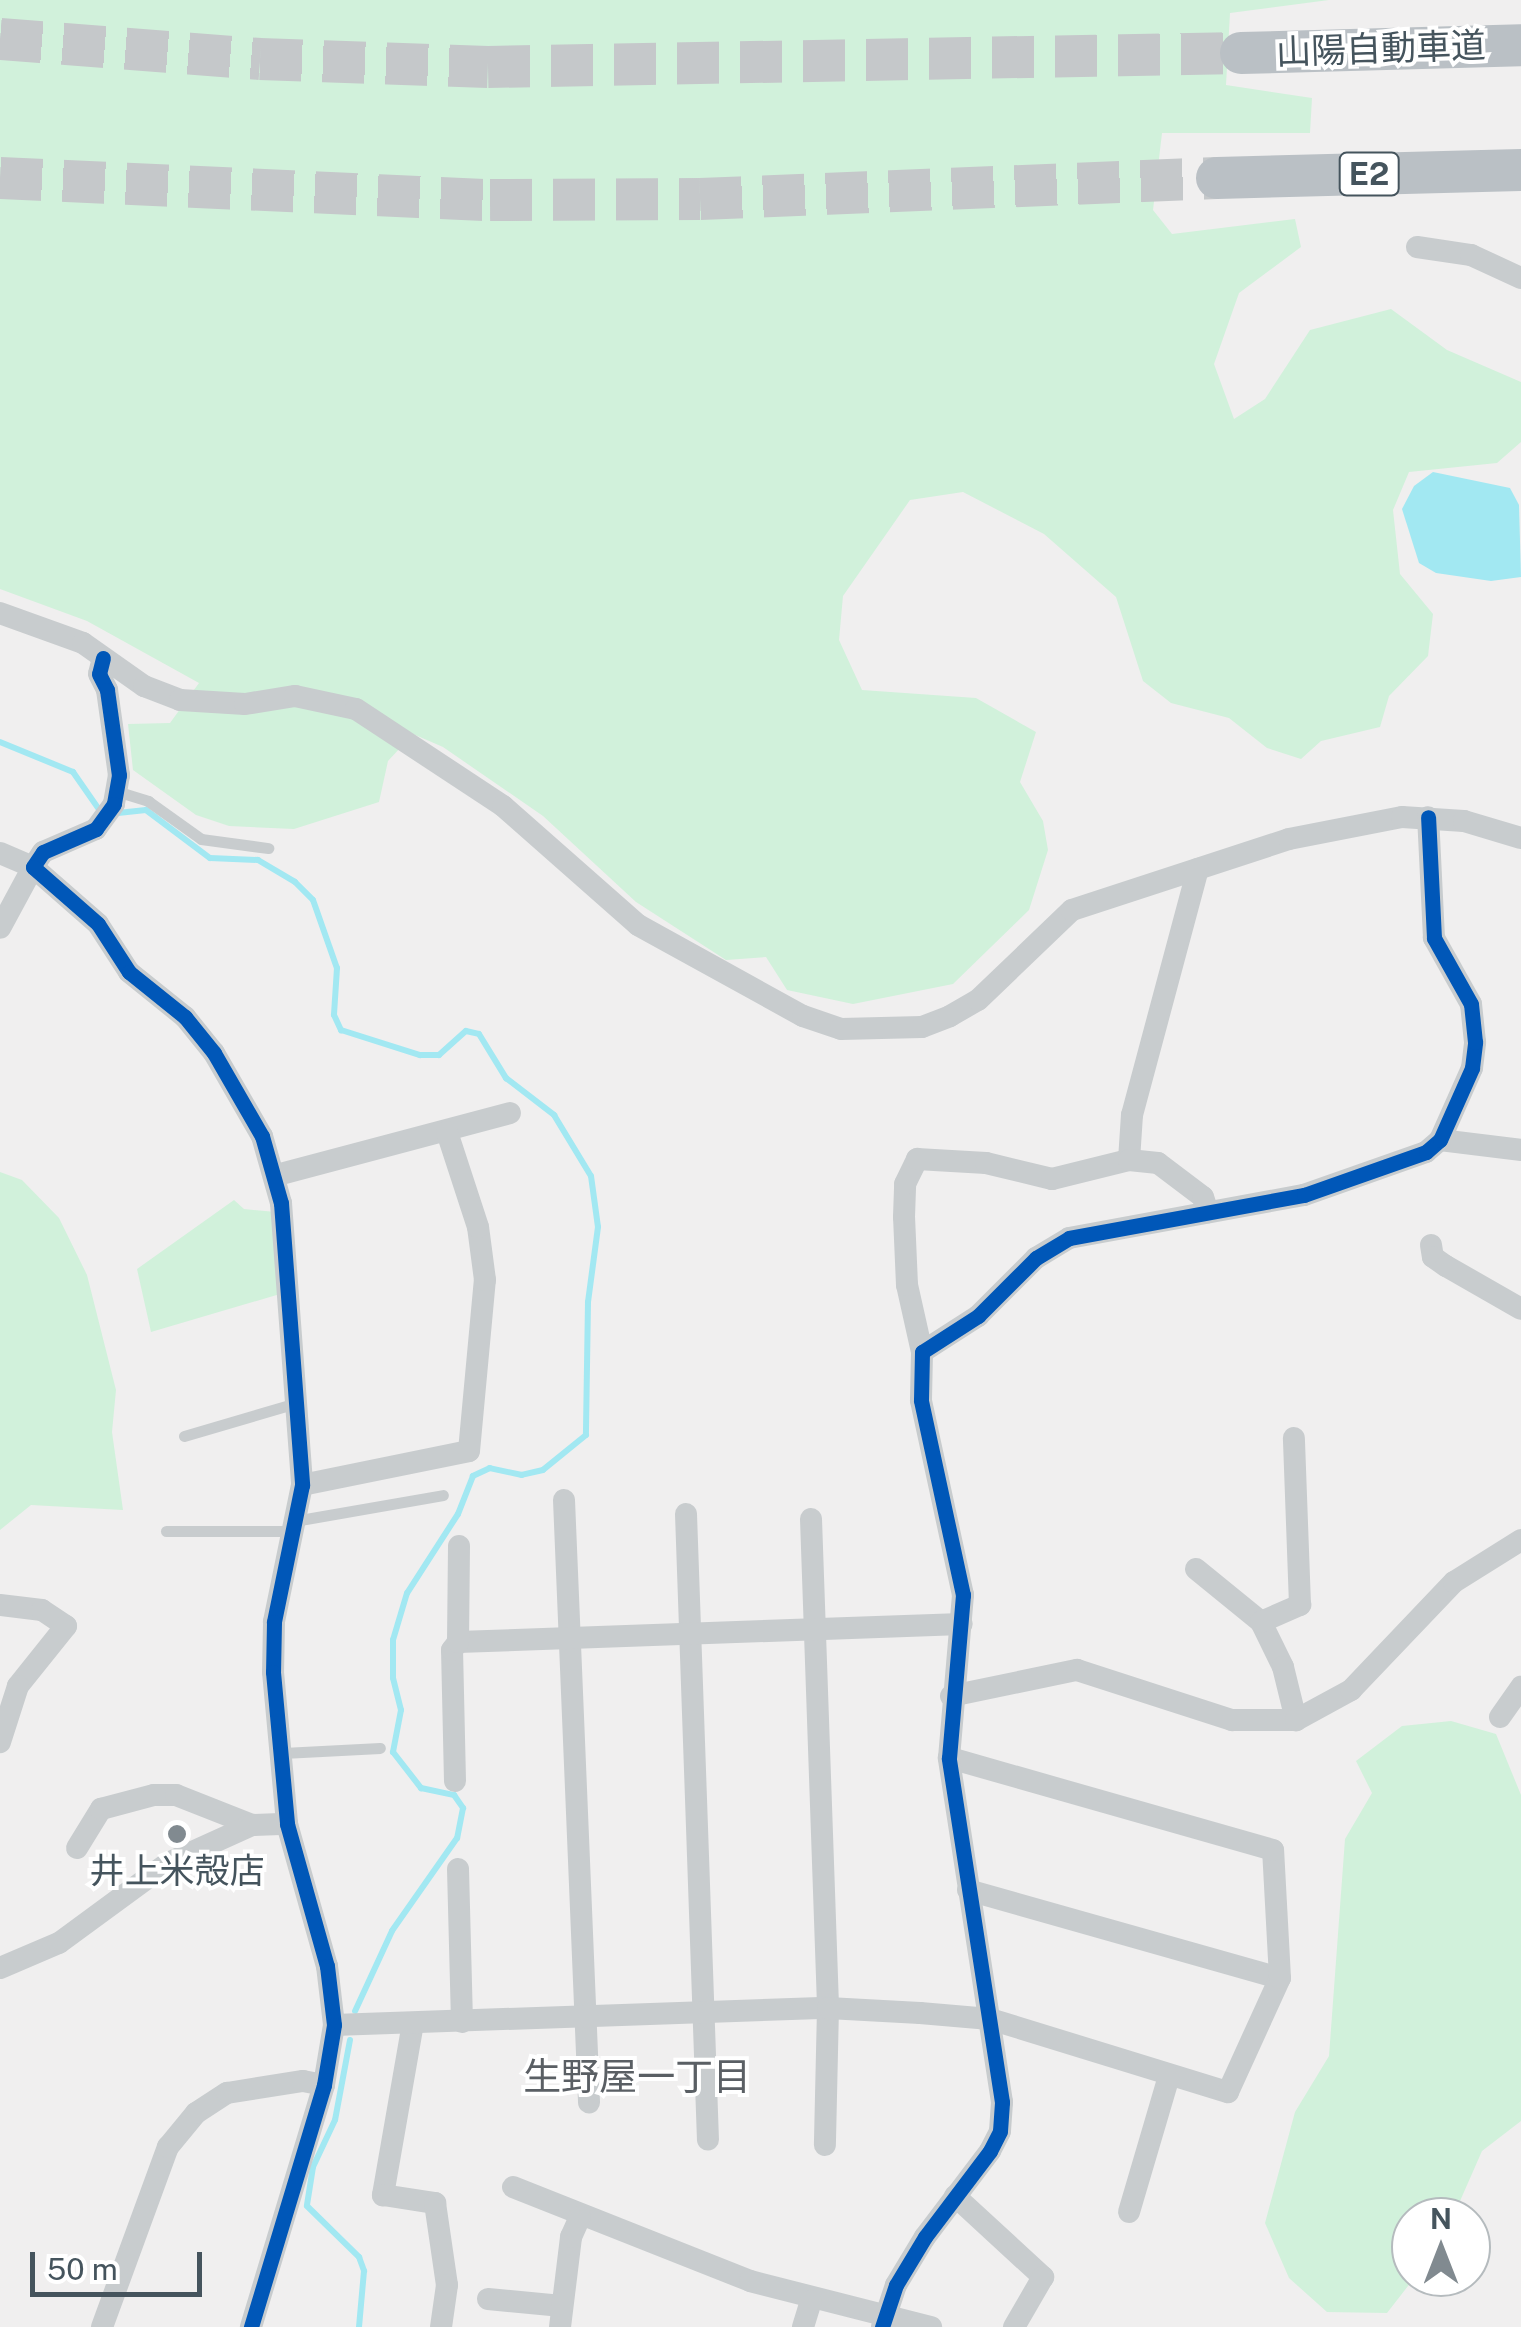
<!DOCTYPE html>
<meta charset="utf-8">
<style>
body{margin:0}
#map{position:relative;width:1521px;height:2327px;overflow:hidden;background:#f0efef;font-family:"Public Sans","Noto Sans JP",sans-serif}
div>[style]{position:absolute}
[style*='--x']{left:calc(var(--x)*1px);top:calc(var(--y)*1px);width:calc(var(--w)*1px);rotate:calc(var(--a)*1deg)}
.green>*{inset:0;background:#d1f1db}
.water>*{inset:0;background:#a2e8f2}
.stream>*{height:6px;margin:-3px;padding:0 3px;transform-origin:3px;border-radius:3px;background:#a2e8f2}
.highway-tunnel>*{height:42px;margin-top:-21px;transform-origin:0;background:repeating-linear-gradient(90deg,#c5c8ca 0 42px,transparent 0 63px)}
.lane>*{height:11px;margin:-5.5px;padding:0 5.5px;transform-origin:5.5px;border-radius:5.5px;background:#c8ccce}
.street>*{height:22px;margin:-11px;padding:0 11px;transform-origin:11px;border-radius:11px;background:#c8ccce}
.highway>*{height:42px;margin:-21px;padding:0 21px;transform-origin:21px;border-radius:21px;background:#bac0c5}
.cycleway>*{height:15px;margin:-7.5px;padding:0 7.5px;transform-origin:7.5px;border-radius:7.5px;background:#0057b8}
.dots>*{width:28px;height:28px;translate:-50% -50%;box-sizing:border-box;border:5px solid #fff;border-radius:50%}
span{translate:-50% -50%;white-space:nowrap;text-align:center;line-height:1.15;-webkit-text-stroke:8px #fff;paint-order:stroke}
.shield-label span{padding:2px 8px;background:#fff;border:2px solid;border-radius:8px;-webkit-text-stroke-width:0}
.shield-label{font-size:32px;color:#45545d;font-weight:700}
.street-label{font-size:35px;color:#45545d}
.poi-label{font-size:35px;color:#45545d}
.neighbourhood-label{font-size:38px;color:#5a5f64}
.north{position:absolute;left:1391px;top:2197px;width:100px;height:100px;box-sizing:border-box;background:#fff;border:2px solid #b5bbbe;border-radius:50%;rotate:0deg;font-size:28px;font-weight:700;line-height:40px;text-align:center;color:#45545d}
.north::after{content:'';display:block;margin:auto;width:35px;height:45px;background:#818a90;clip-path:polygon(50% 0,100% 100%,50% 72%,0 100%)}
.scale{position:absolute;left:30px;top:2252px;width:172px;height:45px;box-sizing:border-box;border:5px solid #45545d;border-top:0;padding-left:12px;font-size:30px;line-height:35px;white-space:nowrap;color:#45545d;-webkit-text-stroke:8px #fff;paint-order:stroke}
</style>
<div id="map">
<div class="green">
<i style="clip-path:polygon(0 0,1329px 0,1230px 13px,1226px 85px,1312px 98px,1310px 133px,1162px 133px,1153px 210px,1172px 234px,1295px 219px,1301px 247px,1239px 293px,1214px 364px,1234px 419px,1265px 399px,1310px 330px,1391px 309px,1447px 350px,1521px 382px,1521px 442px,1497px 463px,1409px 472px,1393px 510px,1400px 574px,1433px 614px,1428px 656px,1389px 696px,1380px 727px,1321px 741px,1301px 759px,1267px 748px,1229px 718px,1171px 703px,1143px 681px,1116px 597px,1044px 534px,963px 492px,910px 500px,843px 596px,839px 640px,862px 690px,976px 698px,1036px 732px,1020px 782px,1043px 821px,1048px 850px,1029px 910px,953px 984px,853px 1004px,787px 990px,766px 957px,726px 960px,636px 902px,543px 816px,443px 747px,413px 734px,388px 761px,379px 802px,294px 829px,229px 826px,196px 815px,133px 770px,128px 724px,170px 723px,199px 683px,87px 621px,0 589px)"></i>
<i style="clip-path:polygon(0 1172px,22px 1180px,59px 1218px,87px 1275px,116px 1390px,112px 1432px,123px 1510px,31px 1505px,0 1530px)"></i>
<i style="clip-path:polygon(234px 1200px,244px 1209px,276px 1212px,280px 1294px,151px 1332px,137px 1269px)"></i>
<i style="clip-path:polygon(1451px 1721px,1496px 1734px,1521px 1795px,1521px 2121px,1482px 2151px,1453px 2217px,1411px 2217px,1415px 2277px,1387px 2313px,1327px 2312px,1289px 2278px,1265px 2223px,1295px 2112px,1329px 2056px,1345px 1839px,1372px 1793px,1356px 1761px,1402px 1726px)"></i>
</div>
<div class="water">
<i style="clip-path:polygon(1433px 472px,1510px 488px,1519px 505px,1521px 577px,1491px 581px,1436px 573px,1419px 563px,1402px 509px,1414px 486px)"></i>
</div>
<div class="stream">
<i style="--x:0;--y:742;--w:79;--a:22.3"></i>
<i style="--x:73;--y:772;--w:44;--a:55.2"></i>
<i style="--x:118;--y:813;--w:28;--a:-6"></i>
<i style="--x:146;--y:810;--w:80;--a:36.9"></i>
<i style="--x:210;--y:858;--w:48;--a:2.4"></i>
<i style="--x:258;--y:860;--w:43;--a:30.7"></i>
<i style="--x:295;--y:882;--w:25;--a:45"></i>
<i style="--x:313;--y:900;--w:72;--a:70.6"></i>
<i style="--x:337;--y:968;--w:47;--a:93.7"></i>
<i style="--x:334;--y:1015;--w:17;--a:65"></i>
<i style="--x:341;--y:1030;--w:83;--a:17.6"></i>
<i style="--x:420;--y:1055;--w:19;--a:0"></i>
<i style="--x:439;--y:1055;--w:36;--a:-42"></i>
<i style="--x:466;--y:1031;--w:13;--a:13"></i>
<i style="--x:479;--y:1034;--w:52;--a:58.5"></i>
<i style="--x:506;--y:1078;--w:61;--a:37.6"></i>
<i style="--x:554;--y:1115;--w:71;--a:58.8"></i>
<i style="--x:591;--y:1176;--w:51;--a:82.2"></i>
<i style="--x:598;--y:1227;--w:76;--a:97.6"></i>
<i style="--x:588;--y:1302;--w:133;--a:90.9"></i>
<i style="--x:586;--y:1435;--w:55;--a:140.9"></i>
<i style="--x:543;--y:1470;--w:22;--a:167"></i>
<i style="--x:522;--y:1475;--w:33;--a:-168"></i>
<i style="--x:490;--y:1468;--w:19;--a:155"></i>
<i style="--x:473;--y:1476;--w:41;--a:111.5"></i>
<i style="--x:458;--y:1514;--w:94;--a:122.8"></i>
<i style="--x:407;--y:1593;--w:49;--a:106.6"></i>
<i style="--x:393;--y:1640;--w:38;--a:90"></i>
<i style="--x:393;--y:1678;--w:33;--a:76"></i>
<i style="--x:401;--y:1710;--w:43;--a:100.8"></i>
<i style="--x:393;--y:1752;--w:46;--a:52.1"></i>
<i style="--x:421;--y:1788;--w:34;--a:12"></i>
<i style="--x:454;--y:1795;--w:16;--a:55"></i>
<i style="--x:463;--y:1808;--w:31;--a:101"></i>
<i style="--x:457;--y:1838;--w:113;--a:125"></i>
<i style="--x:392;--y:1931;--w:88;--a:114.8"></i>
<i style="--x:350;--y:2040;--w:81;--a:100.6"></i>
<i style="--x:335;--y:2120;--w:52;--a:115.1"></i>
<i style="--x:313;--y:2167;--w:39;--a:99"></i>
<i style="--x:307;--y:2206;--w:73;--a:44.4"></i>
<i style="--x:359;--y:2257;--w:15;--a:70"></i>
<i style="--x:364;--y:2271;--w:56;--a:95.1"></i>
</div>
<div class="highway-tunnel">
<i style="--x:0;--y:39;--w:261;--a:4.4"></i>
<i style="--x:260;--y:59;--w:228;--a:2"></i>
<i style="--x:488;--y:67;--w:753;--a:-1.07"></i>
<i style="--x:0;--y:178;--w:490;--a:2.6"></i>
<i style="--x:490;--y:200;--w:210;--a:-0.3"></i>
<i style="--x:700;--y:199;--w:517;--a:-2.33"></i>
</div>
<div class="lane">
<i style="--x:116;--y:791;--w:34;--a:17"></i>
<i style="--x:148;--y:801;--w:65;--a:35.6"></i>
<i style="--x:201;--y:839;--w:68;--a:7.7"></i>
<i style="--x:184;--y:1436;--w:117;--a:-16.4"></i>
<i style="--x:300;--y:1520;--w:145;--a:-9.9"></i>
<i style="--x:166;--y:1531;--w:126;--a:0"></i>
<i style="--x:283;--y:1753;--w:97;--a:-3"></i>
</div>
<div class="street">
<i style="--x:1417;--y:247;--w:55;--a:8.4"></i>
<i style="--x:1471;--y:255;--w:55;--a:24.7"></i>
<i style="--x:0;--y:613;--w:88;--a:19.9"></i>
<i style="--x:83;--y:643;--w:75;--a:35.2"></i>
<i style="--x:144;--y:686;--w:39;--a:21"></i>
<i style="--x:180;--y:700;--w:65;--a:3.5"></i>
<i style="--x:245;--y:704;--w:51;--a:-9.1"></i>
<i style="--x:295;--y:696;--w:62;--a:12"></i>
<i style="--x:356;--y:709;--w:176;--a:33.4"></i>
<i style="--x:503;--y:806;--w:180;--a:41.4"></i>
<i style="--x:638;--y:925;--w:188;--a:28.9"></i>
<i style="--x:803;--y:1016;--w:40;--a:18.9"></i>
<i style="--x:841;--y:1029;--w:81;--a:-1.4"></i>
<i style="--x:922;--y:1027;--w:30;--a:-21"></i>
<i style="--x:950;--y:1016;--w:32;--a:-30"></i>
<i style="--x:978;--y:1000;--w:130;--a:-43.8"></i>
<i style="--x:1072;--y:910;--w:228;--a:-18.1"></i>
<i style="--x:1289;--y:839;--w:115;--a:-11"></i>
<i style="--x:1402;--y:817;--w:62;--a:3.7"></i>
<i style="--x:1464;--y:821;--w:59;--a:16.6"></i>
<i style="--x:103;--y:658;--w:16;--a:104"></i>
<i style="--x:99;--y:674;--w:18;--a:63"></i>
<i style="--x:107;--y:690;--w:86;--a:82"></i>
<i style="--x:119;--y:775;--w:29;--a:100"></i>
<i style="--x:114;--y:804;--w:31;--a:126"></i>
<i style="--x:96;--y:829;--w:58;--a:156.5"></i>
<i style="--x:43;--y:852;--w:18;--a:124"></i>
<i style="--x:33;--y:867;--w:86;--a:41.2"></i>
<i style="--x:98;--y:924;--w:57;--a:57.1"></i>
<i style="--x:129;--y:972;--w:72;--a:38.8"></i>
<i style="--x:185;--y:1017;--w:46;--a:51.1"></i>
<i style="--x:214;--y:1053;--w:96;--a:60"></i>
<i style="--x:262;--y:1136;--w:70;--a:74.2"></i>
<i style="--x:281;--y:1203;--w:283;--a:85.7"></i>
<i style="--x:302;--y:1485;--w:140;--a:101.6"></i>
<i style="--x:274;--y:1622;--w:50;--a:91.1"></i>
<i style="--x:273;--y:1672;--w:153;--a:84.7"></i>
<i style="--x:287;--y:1824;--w:148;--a:74.3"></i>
<i style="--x:327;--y:1966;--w:59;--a:83.2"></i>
<i style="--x:334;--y:2025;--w:61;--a:99.5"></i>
<i style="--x:324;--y:2085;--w:253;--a:106.8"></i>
<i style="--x:0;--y:853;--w:36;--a:23"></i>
<i style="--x:33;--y:867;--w:69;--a:118.4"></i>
<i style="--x:1440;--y:1140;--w:82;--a:7"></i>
<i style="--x:1129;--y:1160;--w:45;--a:-86.2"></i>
<i style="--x:1132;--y:1115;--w:255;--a:-75"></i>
<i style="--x:277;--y:1175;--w:241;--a:-14.9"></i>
<i style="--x:1431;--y:1245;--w:12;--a:81"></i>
<i style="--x:1433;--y:1257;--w:16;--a:35"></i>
<i style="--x:1446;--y:1266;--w:86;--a:29.8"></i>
<i style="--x:922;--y:1352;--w:69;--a:-102.6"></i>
<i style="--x:907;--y:1285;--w:68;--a:-92.5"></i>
<i style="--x:904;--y:1217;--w:33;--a:-88"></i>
<i style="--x:905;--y:1184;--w:28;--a:-64"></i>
<i style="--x:917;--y:1159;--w:69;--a:3.3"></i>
<i style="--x:986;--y:1163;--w:68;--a:13.6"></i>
<i style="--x:1052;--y:1179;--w:79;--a:-13.9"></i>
<i style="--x:1129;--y:1160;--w:29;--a:6"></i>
<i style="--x:1158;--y:1163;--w:56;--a:37.1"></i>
<i style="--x:1203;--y:1197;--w:16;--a:72"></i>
<i style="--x:302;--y:1485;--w:170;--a:-11.5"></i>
<i style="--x:469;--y:1451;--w:172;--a:-84.7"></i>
<i style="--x:485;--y:1280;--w:53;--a:-97.5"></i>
<i style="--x:478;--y:1227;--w:100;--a:-108.1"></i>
<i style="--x:564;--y:1500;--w:603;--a:87.62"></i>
<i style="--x:686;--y:1514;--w:626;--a:87.99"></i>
<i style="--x:811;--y:1519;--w:489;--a:88"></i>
<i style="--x:828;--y:2008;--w:137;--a:91.3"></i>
<i style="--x:1196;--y:1569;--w:84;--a:39.2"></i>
<i style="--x:1261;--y:1622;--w:50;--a:63.9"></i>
<i style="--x:1283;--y:1667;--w:55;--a:76.2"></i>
<i style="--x:0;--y:1605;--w:42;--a:6.8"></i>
<i style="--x:42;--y:1610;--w:29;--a:34"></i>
<i style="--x:66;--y:1626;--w:77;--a:128.7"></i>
<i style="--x:18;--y:1686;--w:59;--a:107.8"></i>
<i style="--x:1261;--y:1622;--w:43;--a:-23.6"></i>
<i style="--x:1300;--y:1605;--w:167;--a:-92.1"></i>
<i style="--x:458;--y:1642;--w:504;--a:-2.05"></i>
<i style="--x:951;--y:1696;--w:129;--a:-11.7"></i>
<i style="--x:1077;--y:1670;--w:163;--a:17.9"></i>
<i style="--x:1232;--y:1720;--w:64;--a:0"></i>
<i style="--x:1296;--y:1720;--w:63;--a:-28.6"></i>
<i style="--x:1351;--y:1690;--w:149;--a:-46.4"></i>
<i style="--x:1454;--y:1582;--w:79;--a:-32.1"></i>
<i style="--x:1500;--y:1717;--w:37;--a:-55"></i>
<i style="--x:455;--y:1781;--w:131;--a:-91.3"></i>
<i style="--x:452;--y:1650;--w:10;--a:-53"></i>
<i style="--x:458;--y:1642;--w:96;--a:-89.4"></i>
<i style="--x:77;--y:1848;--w:46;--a:-58.4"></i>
<i style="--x:101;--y:1809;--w:55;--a:-14.8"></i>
<i style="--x:154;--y:1795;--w:22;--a:0"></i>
<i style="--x:176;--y:1795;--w:82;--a:21.5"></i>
<i style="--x:458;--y:1869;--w:153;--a:88.5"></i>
<i style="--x:968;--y:1890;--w:324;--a:15.8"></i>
<i style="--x:0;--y:1968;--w:64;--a:-23"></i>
<i style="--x:59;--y:1943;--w:135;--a:-36.3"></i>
<i style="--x:168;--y:1863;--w:92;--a:-24.3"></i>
<i style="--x:252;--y:1825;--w:35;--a:-2"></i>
<i style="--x:413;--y:2023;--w:175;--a:99.9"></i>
<i style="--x:383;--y:2195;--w:53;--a:8.7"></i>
<i style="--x:435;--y:2203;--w:83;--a:81.7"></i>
<i style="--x:447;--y:2285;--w:42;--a:98.1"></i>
<i style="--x:334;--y:2025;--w:494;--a:-2"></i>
<i style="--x:828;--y:2008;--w:92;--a:3.1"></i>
<i style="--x:920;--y:2013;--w:70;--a:4.9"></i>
<i style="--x:990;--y:2019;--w:249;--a:17.1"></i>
<i style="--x:1228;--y:2092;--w:125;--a:-65.5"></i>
<i style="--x:1280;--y:1978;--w:128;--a:-93.1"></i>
<i style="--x:1273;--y:1850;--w:337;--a:-164.1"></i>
<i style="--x:513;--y:2187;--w:255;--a:21.6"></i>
<i style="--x:750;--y:2281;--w:187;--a:14.3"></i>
<i style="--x:955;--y:2196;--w:120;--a:42.6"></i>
<i style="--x:1043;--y:2277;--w:58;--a:120.1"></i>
<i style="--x:1129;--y:2212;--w:142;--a:-73.6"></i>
<i style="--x:488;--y:2299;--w:74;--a:5.4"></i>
<i style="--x:102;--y:2327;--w:192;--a:-69.9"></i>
<i style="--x:168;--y:2147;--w:44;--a:-50.5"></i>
<i style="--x:196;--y:2113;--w:37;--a:-33"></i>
<i style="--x:227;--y:2093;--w:77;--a:-9"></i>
<i style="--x:303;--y:2081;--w:21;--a:11"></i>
<i style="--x:560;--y:2327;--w:91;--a:-83"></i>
<i style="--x:571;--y:2237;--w:22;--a:-66"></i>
<i style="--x:803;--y:2327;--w:27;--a:-73"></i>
<i style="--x:882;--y:2327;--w:44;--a:-71.6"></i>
<i style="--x:896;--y:2285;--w:56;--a:-58.9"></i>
<i style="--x:925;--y:2237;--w:108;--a:-52.9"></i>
<i style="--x:990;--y:2151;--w:22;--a:-63"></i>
<i style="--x:1000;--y:2131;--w:29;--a:-86"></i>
<i style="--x:1002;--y:2102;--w:348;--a:-98.8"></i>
<i style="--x:949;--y:1758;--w:164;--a:-85.1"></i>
<i style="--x:963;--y:1595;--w:199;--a:-102.2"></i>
<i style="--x:921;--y:1400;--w:48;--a:-88.8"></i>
<i style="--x:922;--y:1352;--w:67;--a:-32.7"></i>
<i style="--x:978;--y:1316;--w:82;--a:-45"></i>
<i style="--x:1036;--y:1258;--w:39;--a:-31"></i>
<i style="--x:1069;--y:1238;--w:239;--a:-10.4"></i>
<i style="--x:1304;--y:1195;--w:129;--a:-19.4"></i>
<i style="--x:1426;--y:1152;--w:18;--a:-41"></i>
<i style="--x:1440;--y:1140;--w:79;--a:-66"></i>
<i style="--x:1472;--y:1068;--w:26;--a:-83"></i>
<i style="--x:1475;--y:1042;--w:38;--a:-96"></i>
<i style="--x:1471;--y:1004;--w:76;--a:-119.3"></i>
<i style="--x:1434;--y:938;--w:121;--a:-92.8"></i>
</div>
<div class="highway">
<i style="--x:1241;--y:53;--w:280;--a:-1.6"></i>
<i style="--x:1217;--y:178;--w:304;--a:-1.5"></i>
</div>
<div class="cycleway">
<i style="--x:103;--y:658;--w:16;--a:104"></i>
<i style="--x:99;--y:674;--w:18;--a:63"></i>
<i style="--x:107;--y:690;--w:86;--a:82"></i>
<i style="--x:119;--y:775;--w:29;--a:100"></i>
<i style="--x:114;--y:804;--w:31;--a:126"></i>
<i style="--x:96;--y:829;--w:58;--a:156.5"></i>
<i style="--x:43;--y:852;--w:18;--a:124"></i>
<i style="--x:33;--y:867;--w:86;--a:41.2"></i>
<i style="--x:98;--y:924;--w:57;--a:57.1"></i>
<i style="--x:129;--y:972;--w:72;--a:38.8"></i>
<i style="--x:185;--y:1017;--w:46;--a:51.1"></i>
<i style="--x:214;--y:1053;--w:96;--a:60"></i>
<i style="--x:262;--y:1136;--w:70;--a:74.2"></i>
<i style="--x:281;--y:1203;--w:283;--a:85.7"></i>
<i style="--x:302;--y:1485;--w:140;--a:101.6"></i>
<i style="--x:274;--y:1622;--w:50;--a:91.1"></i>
<i style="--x:273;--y:1672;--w:153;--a:84.7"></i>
<i style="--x:287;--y:1824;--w:148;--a:74.3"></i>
<i style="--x:327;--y:1966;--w:59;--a:83.2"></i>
<i style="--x:334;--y:2025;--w:61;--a:99.5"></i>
<i style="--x:324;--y:2085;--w:253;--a:106.8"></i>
<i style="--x:882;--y:2327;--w:44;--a:-71.6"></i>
<i style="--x:896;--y:2285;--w:56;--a:-58.9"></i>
<i style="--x:925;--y:2237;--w:108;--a:-52.9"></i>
<i style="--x:990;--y:2151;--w:22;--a:-63"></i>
<i style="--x:1000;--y:2131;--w:29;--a:-86"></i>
<i style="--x:1002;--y:2102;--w:348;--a:-98.8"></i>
<i style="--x:949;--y:1758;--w:164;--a:-85.1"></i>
<i style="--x:963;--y:1595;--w:199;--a:-102.2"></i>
<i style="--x:921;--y:1400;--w:48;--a:-88.8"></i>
<i style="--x:922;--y:1352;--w:67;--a:-32.7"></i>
<i style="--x:978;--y:1316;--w:82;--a:-45"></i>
<i style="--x:1036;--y:1258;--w:39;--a:-31"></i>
<i style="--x:1069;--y:1238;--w:239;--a:-10.4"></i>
<i style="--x:1304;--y:1195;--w:129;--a:-19.4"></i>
<i style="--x:1426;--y:1152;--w:18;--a:-41"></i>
<i style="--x:1440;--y:1140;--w:79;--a:-66"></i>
<i style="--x:1472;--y:1068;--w:26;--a:-83"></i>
<i style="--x:1475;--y:1042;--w:38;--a:-96"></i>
<i style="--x:1471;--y:1004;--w:76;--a:-119.3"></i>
<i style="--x:1434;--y:938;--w:121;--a:-92.8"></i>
</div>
<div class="dots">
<i style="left:177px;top:1834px;background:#818a90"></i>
</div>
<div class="shield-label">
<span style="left:1369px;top:174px">E2</span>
</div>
<div class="street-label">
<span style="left:1381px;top:49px;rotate:-2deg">山陽自動車道</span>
</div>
<div class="poi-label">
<span style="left:177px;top:1871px">井上米殻店</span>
</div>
<div class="neighbourhood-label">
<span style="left:637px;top:2077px">生野屋一丁目</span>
</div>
<div class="north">N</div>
<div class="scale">50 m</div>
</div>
